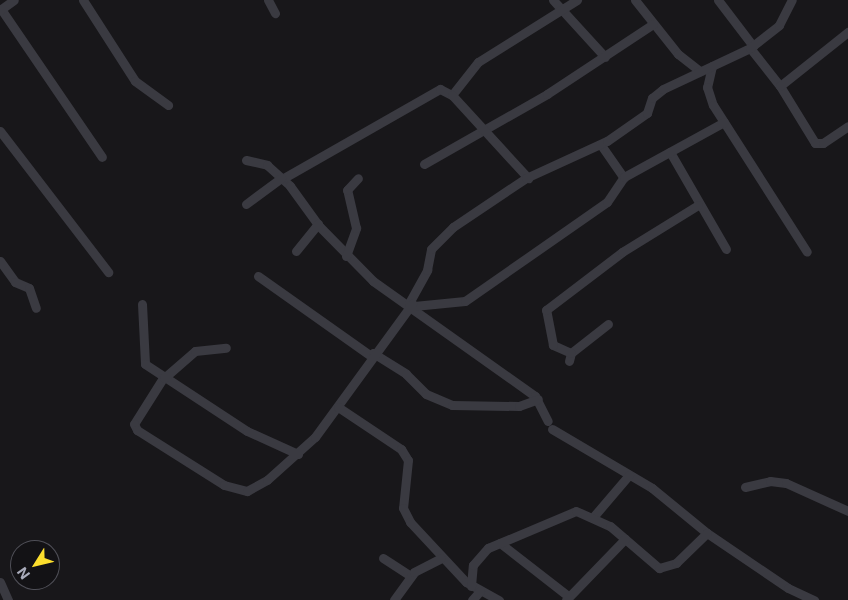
<!DOCTYPE html>
<style>
body{margin:0}
#map{position:relative;width:848px;height:600px;overflow:hidden;background:#18171a;font-family:Inter,sans-serif}
div>[style]{position:absolute}
[style*='--x']{left:calc(var(--x)*1px);top:calc(var(--y)*1px);width:calc(var(--w)*1px);rotate:calc(var(--a)*1deg)}
.minor>*{height:9px;margin:-4.5px;padding:0 4.5px;transform-origin:4.5px;border-radius:4.5px;background:#3a3a41}
span{translate:-50% -50%;white-space:nowrap;text-align:center;line-height:1.15;-webkit-text-stroke:4.5px #131215;paint-order:stroke}
.north{position:absolute;left:10px;top:540px;width:50px;height:50px;box-sizing:border-box;background:#131215;border:1px solid #4f4f57;border-radius:50%;rotate:234deg;font-size:14px;font-weight:700;line-height:20px;text-align:center;color:#a9abba}
.north::after{content:'';display:block;margin:auto;width:18px;height:22px;background:#fcde2d;clip-path:polygon(50% 0,100% 100%,50% 72%,0 100%)}
</style>
<div id="map">
<div class="minor">
<i style="--x:83;--y:0;--w:96;--a:57.3"></i>
<i style="--x:135;--y:81;--w:41;--a:36"></i>
<i style="--x:268;--y:0;--w:15;--a:62"></i>
<i style="--x:553;--y:0;--w:77;--a:47.6"></i>
<i style="--x:635;--y:0;--w:69;--a:51.5"></i>
<i style="--x:678;--y:54;--w:28;--a:38"></i>
<i style="--x:718;--y:0;--w:58;--a:52.7"></i>
<i style="--x:1;--y:9;--w:179;--a:55.7"></i>
<i style="--x:0;--y:10;--w:17;--a:-36"></i>
<i style="--x:750;--y:48;--w:48;--a:51.7"></i>
<i style="--x:780;--y:86;--w:67;--a:58.4"></i>
<i style="--x:815;--y:143;--w:8;--a:0"></i>
<i style="--x:823;--y:143;--w:30;--a:-34"></i>
<i style="--x:712;--y:66;--w:22;--a:103"></i>
<i style="--x:707;--y:87;--w:19;--a:72"></i>
<i style="--x:713;--y:105;--w:174;--a:57.4"></i>
<i style="--x:780;--y:86;--w:87;--a:-38.5"></i>
<i style="--x:452;--y:95;--w:42;--a:-51.8"></i>
<i style="--x:478;--y:62;--w:117;--a:-32.1"></i>
<i style="--x:0;--y:131;--w:178;--a:52.5"></i>
<i style="--x:601;--y:145;--w:40;--a:55.1"></i>
<i style="--x:670;--y:152;--w:112;--a:60"></i>
<i style="--x:246;--y:160;--w:22;--a:13"></i>
<i style="--x:267;--y:165;--w:31;--a:42"></i>
<i style="--x:290;--y:186;--w:49;--a:54.1"></i>
<i style="--x:319;--y:226;--w:77;--a:45.5"></i>
<i style="--x:373;--y:281;--w:199;--a:35.4"></i>
<i style="--x:535;--y:396;--w:28;--a:63"></i>
<i style="--x:424;--y:164;--w:142;--a:-29.6"></i>
<i style="--x:547;--y:94;--w:127;--a:-33.4"></i>
<i style="--x:282;--y:179;--w:182;--a:-29.7"></i>
<i style="--x:440;--y:89;--w:13;--a:27"></i>
<i style="--x:452;--y:95;--w:113;--a:47.5"></i>
<i style="--x:246;--y:204;--w:44;--a:-36.6"></i>
<i style="--x:296;--y:251;--w:35;--a:-51"></i>
<i style="--x:346;--y:256;--w:30;--a:-70"></i>
<i style="--x:356;--y:228;--w:39;--a:-103"></i>
<i style="--x:347;--y:190;--w:16;--a:-47"></i>
<i style="--x:0;--y:261;--w:26;--a:54"></i>
<i style="--x:15;--y:282;--w:15;--a:23"></i>
<i style="--x:29;--y:288;--w:21;--a:71"></i>
<i style="--x:258;--y:276;--w:138;--a:35.3"></i>
<i style="--x:409;--y:303;--w:38;--a:-61"></i>
<i style="--x:427;--y:270;--w:21;--a:-79"></i>
<i style="--x:431;--y:249;--w:31;--a:-45"></i>
<i style="--x:453;--y:227;--w:88;--a:-33.9"></i>
<i style="--x:526;--y:178;--w:89;--a:-24.6"></i>
<i style="--x:607;--y:141;--w:49;--a:-35"></i>
<i style="--x:647;--y:113;--w:16;--a:-72"></i>
<i style="--x:652;--y:98;--w:14;--a:-39"></i>
<i style="--x:663;--y:89;--w:96;--a:-25.2"></i>
<i style="--x:750;--y:48;--w:37;--a:-38"></i>
<i style="--x:779;--y:25;--w:28;--a:-63"></i>
<i style="--x:142;--y:304;--w:60;--a:87.1"></i>
<i style="--x:145;--y:364;--w:122;--a:33.3"></i>
<i style="--x:247;--y:431;--w:56;--a:24.3"></i>
<i style="--x:414;--y:306;--w:51;--a:-5.6"></i>
<i style="--x:465;--y:301;--w:173;--a:-34.9"></i>
<i style="--x:607;--y:202;--w:30;--a:-56"></i>
<i style="--x:624;--y:177;--w:114;--a:-28.8"></i>
<i style="--x:373;--y:353;--w:39;--a:32"></i>
<i style="--x:406;--y:374;--w:28;--a:45"></i>
<i style="--x:426;--y:394;--w:28;--a:23"></i>
<i style="--x:452;--y:405;--w:67;--a:0.9"></i>
<i style="--x:519;--y:406;--w:20;--a:-20"></i>
<i style="--x:571;--y:353;--w:47;--a:-38.1"></i>
<i style="--x:569;--y:361;--w:8;--a:-76"></i>
<i style="--x:571;--y:353;--w:20;--a:-156"></i>
<i style="--x:553;--y:345;--w:36;--a:-101"></i>
<i style="--x:546;--y:310;--w:96;--a:-37.3"></i>
<i style="--x:622;--y:252;--w:89;--a:-31.7"></i>
<i style="--x:163;--y:378;--w:54;--a:122.2"></i>
<i style="--x:134;--y:424;--w:7;--a:63"></i>
<i style="--x:137;--y:430;--w:103;--a:32.3"></i>
<i style="--x:224;--y:485;--w:24;--a:15"></i>
<i style="--x:247;--y:491;--w:23;--a:-29"></i>
<i style="--x:267;--y:480;--w:64;--a:-41.9"></i>
<i style="--x:315;--y:437;--w:165;--a:-53.9"></i>
<i style="--x:164;--y:378;--w:41;--a:-41.1"></i>
<i style="--x:195;--y:351;--w:31;--a:-6"></i>
<i style="--x:338;--y:407;--w:76;--a:33.7"></i>
<i style="--x:401;--y:449;--w:13;--a:58"></i>
<i style="--x:408;--y:460;--w:48;--a:95.9"></i>
<i style="--x:403;--y:508;--w:16;--a:63"></i>
<i style="--x:410;--y:522;--w:82;--a:47"></i>
<i style="--x:466;--y:582;--w:38;--a:29"></i>
<i style="--x:552;--y:429;--w:116;--a:30.5"></i>
<i style="--x:652;--y:488;--w:71;--a:39.3"></i>
<i style="--x:707;--y:533;--w:98;--a:34.2"></i>
<i style="--x:788;--y:588;--w:29;--a:25"></i>
<i style="--x:745;--y:487;--w:26;--a:-13"></i>
<i style="--x:770;--y:481;--w:16;--a:7"></i>
<i style="--x:786;--y:483;--w:68;--a:24.3"></i>
<i style="--x:594;--y:516;--w:54;--a:-49.5"></i>
<i style="--x:500;--y:543;--w:86;--a:37.9"></i>
<i style="--x:383;--y:558;--w:33;--a:33"></i>
<i style="--x:0;--y:582;--w:20;--a:66"></i>
<i style="--x:471;--y:586;--w:21;--a:-85"></i>
<i style="--x:473;--y:565;--w:23;--a:-49"></i>
<i style="--x:488;--y:548;--w:95;--a:-22.8"></i>
<i style="--x:576;--y:511;--w:37;--a:24"></i>
<i style="--x:610;--y:526;--w:65;--a:40.6"></i>
<i style="--x:659;--y:568;--w:18;--a:-16"></i>
<i style="--x:676;--y:563;--w:43;--a:-44.1"></i>
<i style="--x:394;--y:600;--w:34;--a:-54"></i>
<i style="--x:414;--y:572;--w:30;--a:-27"></i>
<i style="--x:472;--y:600;--w:12;--a:-48"></i>
<i style="--x:566;--y:600;--w:85;--a:-46"></i>
</div>
<div class="north">N</div>
</div>
